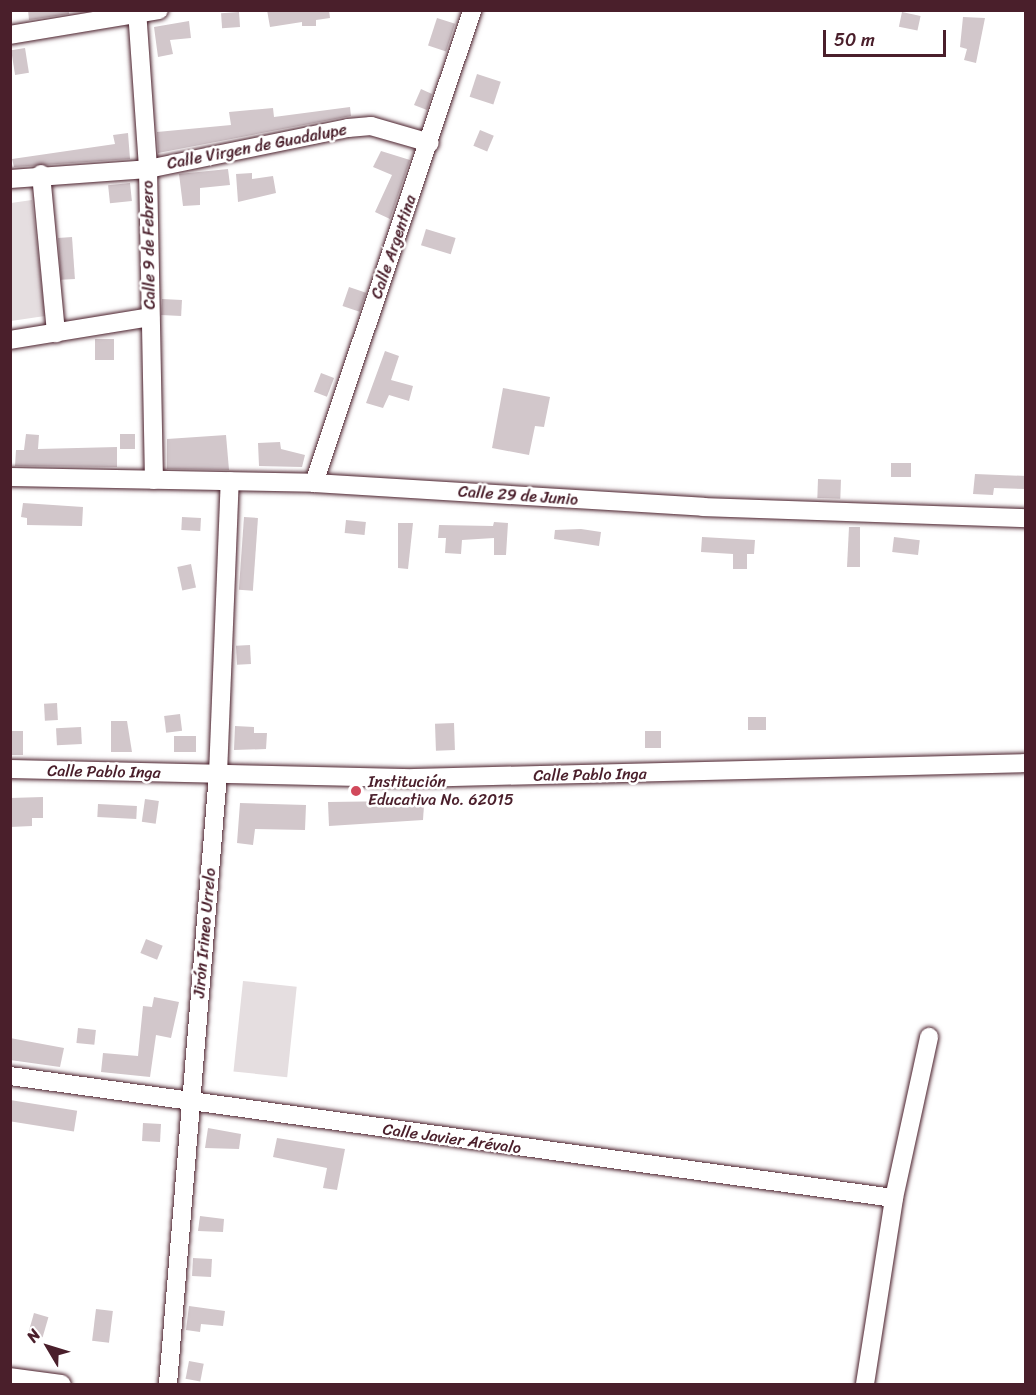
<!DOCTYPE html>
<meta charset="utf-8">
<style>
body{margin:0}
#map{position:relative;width:1036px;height:1395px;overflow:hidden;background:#fff;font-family:Sriracha,sans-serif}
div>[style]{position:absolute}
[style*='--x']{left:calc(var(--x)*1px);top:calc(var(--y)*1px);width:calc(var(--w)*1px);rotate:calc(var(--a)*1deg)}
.green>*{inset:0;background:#e5dee0;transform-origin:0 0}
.building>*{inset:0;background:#d2c7cb;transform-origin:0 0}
.roads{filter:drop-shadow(0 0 2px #4a1f2b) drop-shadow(0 0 2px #4a1f2b)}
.minor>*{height:18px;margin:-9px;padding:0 9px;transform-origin:9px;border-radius:9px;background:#fff}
.dots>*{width:16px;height:16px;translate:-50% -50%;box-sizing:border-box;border:3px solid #fff;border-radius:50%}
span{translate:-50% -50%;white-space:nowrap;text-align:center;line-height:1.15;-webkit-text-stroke:5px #fff;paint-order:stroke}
.street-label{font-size:16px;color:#4a1f2b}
.poi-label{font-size:16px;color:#4a1f2b}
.left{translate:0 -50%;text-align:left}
.frame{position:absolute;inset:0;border:12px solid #4a1f2b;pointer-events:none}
.north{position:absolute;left:18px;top:1317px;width:60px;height:60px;-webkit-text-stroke:4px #fff;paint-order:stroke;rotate:308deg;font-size:16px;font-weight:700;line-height:24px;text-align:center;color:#4a1f2b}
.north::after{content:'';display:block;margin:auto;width:21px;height:27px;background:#4a1f2b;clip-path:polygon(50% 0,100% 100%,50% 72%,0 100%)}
.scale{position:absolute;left:823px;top:30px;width:123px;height:27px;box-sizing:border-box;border:3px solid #4a1f2b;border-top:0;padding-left:8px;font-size:18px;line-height:21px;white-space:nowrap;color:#4a1f2b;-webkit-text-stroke:4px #fff;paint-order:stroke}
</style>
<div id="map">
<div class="green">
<i style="clip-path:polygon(32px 200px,45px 316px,11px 321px,11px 203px)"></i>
<i style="left:243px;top:981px;width:54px;height:91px;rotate:6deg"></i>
</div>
<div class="building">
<i style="clip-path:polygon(28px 10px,69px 10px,69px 14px,29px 20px)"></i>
<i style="clip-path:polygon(267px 10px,329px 10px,330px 18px,316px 20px,316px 26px,302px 26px,302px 22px,270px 27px)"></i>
<i style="left:239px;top:12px;width:15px;height:18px;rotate:86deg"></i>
<i style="left:902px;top:12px;width:19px;height:15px;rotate:12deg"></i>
<i style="clip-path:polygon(963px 17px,985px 18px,976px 63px,964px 60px,967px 49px,960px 47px)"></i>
<i style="left:437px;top:18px;width:19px;height:29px;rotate:18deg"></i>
<i style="clip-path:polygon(189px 21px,191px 38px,170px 40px,173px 54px,158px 57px,154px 27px)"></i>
<i style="left:25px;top:48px;width:25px;height:14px;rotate:81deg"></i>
<i style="left:477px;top:74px;width:25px;height:24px;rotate:18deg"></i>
<i style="clip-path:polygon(421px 89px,432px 94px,427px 110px,414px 105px)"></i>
<i style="clip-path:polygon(350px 107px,351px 116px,158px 153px,157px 132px,231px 125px,229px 112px,273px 108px,274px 117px)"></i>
<i style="left:480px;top:130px;width:15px;height:17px;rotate:23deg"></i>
<i style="clip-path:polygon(128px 133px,130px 159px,14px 167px,12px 159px,115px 144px,113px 135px)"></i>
<i style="clip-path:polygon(381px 151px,410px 160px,390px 219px,375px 212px,392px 175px,373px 167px)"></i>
<i style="clip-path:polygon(228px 169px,230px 185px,200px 188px,200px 205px,183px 206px,179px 174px)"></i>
<i style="clip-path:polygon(252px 173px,252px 179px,273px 176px,276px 193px,238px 202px,236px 174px)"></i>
<i style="left:130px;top:183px;width:18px;height:22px;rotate:84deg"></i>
<i style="left:426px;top:229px;width:31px;height:17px;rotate:17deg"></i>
<i style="left:72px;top:237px;width:42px;height:14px;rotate:86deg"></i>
<i style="left:349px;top:287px;width:18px;height:20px;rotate:19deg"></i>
<i style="left:162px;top:299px;width:20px;height:16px;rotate:3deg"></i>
<i style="left:95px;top:339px;width:19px;height:21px"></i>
<i style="clip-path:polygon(385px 351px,399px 356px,391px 380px,413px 386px,409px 401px,389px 395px,383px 408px,366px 403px)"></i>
<i style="left:321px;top:373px;width:14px;height:20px;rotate:21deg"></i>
<i style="clip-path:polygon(503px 388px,550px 397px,544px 427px,535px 426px,529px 455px,492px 448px)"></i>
<i style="clip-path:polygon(26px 434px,39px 435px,38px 449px,117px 447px,117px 467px,15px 466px,16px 450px,24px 450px)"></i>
<i style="left:120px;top:434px;width:15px;height:15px"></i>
<i style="clip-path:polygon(226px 435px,229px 470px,167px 469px,167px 439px)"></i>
<i style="clip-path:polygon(280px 442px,281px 449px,305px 455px,302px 467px,259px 466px,258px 443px)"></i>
<i style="left:891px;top:463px;width:20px;height:14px"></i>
<i style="clip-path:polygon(975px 474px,1026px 476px,1026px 489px,994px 488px,993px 495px,973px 494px)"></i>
<i style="left:818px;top:479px;width:23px;height:19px;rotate:2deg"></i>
<i style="clip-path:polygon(23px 503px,83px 507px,82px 526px,27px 525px,27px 518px,21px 517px)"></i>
<i style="left:182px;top:517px;width:19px;height:13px;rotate:3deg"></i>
<i style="left:244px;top:517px;width:14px;height:73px;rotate:4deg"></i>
<i style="left:346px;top:520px;width:20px;height:13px;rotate:6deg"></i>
<i style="clip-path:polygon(494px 522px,508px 523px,506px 555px,494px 555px,494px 538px,462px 540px,461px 554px,445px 553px,446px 538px,438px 538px,439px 525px,493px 526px)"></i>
<i style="clip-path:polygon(398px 523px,413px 523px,408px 569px,398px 568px)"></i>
<i style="clip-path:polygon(849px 527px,860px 527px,860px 567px,847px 567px)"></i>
<i style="clip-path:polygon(581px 529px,601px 532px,599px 546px,554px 539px,555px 530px)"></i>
<i style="clip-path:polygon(702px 537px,755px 540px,754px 554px,747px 554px,747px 569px,733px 569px,733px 554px,701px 552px)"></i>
<i style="left:894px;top:537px;width:26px;height:15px;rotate:7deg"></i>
<i style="left:191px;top:564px;width:24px;height:14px;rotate:78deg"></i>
<i style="left:250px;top:645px;width:19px;height:14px;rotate:87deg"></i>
<i style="left:57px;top:703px;width:17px;height:13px;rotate:87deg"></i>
<i style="left:180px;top:714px;width:17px;height:16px;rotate:83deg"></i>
<i style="left:748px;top:717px;width:18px;height:13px"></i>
<i style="clip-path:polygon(111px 721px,127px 721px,132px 752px,111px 752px)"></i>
<i style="left:454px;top:723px;width:27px;height:19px;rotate:88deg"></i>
<i style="clip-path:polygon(235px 726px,254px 727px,254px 733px,267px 733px,266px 749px,234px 750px)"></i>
<i style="left:81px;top:727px;width:17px;height:25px;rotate:87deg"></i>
<i style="left:10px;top:731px;width:13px;height:24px"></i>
<i style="left:645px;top:731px;width:16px;height:17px"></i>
<i style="left:174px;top:736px;width:22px;height:16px"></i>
<i style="clip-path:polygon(43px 797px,43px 818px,32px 818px,32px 826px,10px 827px,10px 798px)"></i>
<i style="left:145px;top:799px;width:14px;height:23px;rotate:8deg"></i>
<i style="clip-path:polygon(402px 801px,424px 805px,423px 820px,329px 826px,328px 802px)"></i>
<i style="clip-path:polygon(240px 803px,306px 805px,305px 830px,255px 829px,253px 845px,237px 843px)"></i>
<i style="left:98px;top:804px;width:39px;height:13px;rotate:3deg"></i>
<i style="left:146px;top:939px;width:18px;height:15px;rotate:22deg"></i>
<i style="clip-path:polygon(154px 997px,179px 1002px,171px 1038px,156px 1035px,150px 1077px,101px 1072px,103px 1053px,138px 1056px,143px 1006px,152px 1007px)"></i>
<i style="left:78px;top:1028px;width:18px;height:15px;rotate:6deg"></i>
<i style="clip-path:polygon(10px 1038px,64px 1048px,60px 1067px,10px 1060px)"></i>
<i style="left:10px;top:1100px;width:68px;height:21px;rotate:9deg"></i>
<i style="left:143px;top:1123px;width:18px;height:18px;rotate:3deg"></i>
<i style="clip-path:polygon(208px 1128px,241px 1134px,239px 1149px,205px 1148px)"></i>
<i style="clip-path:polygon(277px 1138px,345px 1149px,337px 1190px,323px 1188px,327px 1168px,273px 1157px)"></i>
<i style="clip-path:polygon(200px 1216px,224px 1219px,223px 1232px,198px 1231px)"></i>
<i style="left:193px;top:1258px;width:19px;height:18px;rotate:3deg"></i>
<i style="clip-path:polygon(189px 1306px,225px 1311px,223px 1326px,201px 1324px,200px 1332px,186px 1330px)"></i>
<i style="left:96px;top:1309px;width:17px;height:32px;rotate:7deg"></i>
<i style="left:34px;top:1313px;width:15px;height:21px;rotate:16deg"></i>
<i style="left:189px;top:1361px;width:15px;height:18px;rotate:11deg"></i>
</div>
<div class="roads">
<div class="minor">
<i style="--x:137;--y:10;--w:159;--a:86"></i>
<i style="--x:148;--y:169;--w:311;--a:88.9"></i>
<i style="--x:10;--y:35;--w:151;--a:-9.5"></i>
<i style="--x:41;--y:174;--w:160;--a:84.6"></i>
<i style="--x:10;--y:179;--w:138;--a:-4.1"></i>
<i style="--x:148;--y:169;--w:204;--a:-11.6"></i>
<i style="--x:348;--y:128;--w:23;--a:-5"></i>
<i style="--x:371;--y:126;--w:61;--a:16.1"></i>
<i style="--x:10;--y:340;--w:142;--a:-9.3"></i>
<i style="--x:10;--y:477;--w:304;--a:1.1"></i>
<i style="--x:314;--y:483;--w:390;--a:3.5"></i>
<i style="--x:703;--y:507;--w:323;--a:2"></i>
<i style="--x:314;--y:483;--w:499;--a:-71.5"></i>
<i style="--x:10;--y:769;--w:404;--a:1.3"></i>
<i style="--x:414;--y:778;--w:612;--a:-1.4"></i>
<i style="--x:10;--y:1076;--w:892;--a:7.86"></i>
<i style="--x:10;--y:1377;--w:52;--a:7.7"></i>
<i style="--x:168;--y:1384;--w:612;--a:-85.31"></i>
<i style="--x:218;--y:774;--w:293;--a:-87.7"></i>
<i style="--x:865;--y:1384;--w:188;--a:-81.1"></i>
<i style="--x:894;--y:1198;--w:165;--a:-77.7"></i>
</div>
</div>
<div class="dots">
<i style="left:356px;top:791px;background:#d1495b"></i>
</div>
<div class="street-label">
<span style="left:257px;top:147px;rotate:-11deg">Calle Virgen de Guadalupe</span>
<span style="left:149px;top:245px;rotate:-91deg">Calle 9 de Febrero</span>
<span style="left:394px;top:247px;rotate:-71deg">Calle Argentina</span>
<span style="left:518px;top:496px;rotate:4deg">Calle 29 de Junio</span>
<span style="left:104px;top:772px;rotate:1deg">Calle Pablo Inga</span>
<span style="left:590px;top:775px;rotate:-1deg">Calle Pablo Inga</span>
<span style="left:205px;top:933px;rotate:-85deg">Jirón Irineo Urrelo</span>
<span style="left:452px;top:1139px;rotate:8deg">Calle Javier Arévalo</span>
</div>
<div class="poi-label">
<span class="left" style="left:368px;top:791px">Institución<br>Educativa No. 62015</span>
</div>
<div class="frame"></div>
<div class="north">N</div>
<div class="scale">50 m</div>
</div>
